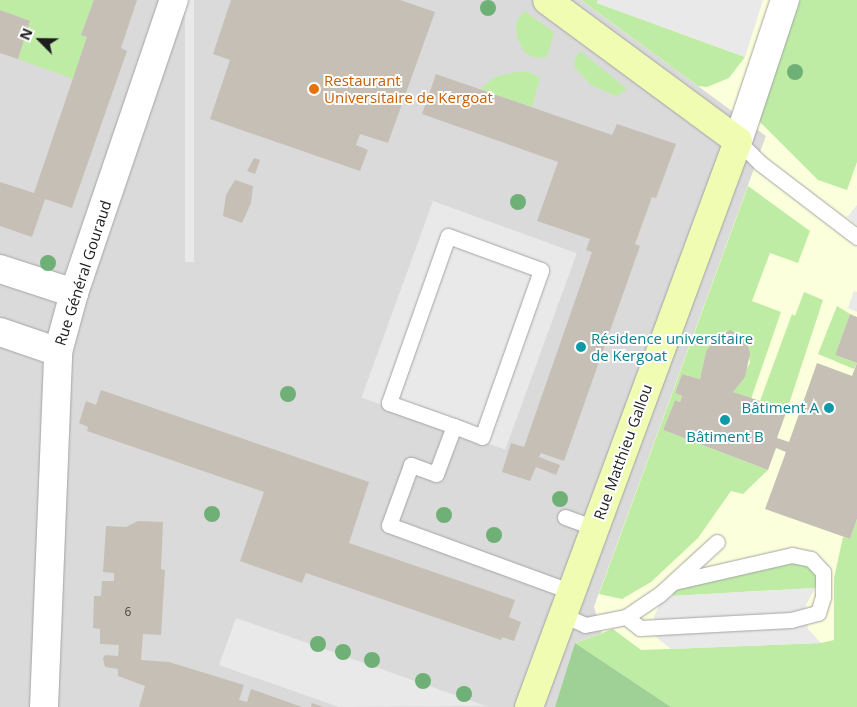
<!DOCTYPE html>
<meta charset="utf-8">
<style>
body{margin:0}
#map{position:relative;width:857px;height:707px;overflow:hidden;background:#efece2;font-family:"Open Sans",sans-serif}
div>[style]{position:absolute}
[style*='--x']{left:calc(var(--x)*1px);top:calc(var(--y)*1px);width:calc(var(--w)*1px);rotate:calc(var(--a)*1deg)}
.residential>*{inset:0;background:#dbdada}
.education>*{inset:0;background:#fbffdb}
.grass>*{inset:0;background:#bfeca5}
.forest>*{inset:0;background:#9fd095}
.parking>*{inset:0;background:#e9e9e9;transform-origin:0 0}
.building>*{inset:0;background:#c6bfb5}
.roads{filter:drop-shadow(0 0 1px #a4a4a4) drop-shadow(0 0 1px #a4a4a4)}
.lane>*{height:15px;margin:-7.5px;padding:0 7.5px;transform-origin:7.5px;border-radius:7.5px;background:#fff}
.street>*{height:28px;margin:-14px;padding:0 14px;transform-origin:14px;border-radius:14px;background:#fff}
.secondary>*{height:28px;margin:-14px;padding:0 14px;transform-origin:14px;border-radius:14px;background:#effcb2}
.trees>*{width:16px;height:16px;margin:-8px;border-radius:50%;background:#6fb077}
.dots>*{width:14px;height:14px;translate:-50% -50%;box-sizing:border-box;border:2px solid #fff;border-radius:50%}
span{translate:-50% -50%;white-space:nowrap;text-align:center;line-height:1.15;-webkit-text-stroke:4px #fff;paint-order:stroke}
.number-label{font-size:12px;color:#474643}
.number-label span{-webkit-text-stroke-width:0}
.food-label{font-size:15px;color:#c56008}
.left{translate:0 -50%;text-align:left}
.street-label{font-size:15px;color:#1d1d1d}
.culture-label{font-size:15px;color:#0d838f}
.right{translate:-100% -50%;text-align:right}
.north{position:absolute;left:15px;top:15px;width:50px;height:50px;-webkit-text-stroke:4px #fff;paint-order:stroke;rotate:293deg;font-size:14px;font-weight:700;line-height:20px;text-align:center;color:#1d1d1d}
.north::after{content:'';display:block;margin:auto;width:18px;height:22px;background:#1d1d1d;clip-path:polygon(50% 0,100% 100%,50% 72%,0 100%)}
</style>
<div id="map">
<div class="residential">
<i style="clip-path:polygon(0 0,581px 0,766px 136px,594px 607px,602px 633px,575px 643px,555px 707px,0 707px)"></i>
</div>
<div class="education">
<i style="clip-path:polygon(581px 0,857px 0,857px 707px,671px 707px,575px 643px,602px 633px,594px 607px,766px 136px)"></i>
</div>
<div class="grass">
<i style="clip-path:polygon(0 0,94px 0,81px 35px,87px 37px,73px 79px,18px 59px,30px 21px,0 10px)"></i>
<i style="clip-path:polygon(581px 0,598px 0,597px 3px,745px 57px,729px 78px,707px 87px,698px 86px)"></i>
<i style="clip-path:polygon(800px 0,857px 0,857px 162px,847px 190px,818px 180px,756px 118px)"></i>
<i style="clip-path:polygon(524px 11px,554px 32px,547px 57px,536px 58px,525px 53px,517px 38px,516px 22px)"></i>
<i style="clip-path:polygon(580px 51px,627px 89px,616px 96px,591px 85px,575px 68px,574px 60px)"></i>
<i style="clip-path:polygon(516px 72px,529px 72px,540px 78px,532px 107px,480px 89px,495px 77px)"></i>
<i style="clip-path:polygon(748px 186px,810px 231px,798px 263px,770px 253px,752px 301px,781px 312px,751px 399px,733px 392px,750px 363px,746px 338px,739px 332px,726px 331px,706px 351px,700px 379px,682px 374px,675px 393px,682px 396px,680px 402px,675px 400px,663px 430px,768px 470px,743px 494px,731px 491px,698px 538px,651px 582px,622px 599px,599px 594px)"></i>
<i style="clip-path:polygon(804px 292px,823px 300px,787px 410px,760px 401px,792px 314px,795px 316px)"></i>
<i style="clip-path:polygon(837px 306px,850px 314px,835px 355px,857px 363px,854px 369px,818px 354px)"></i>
<i style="clip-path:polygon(857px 519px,857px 707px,671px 707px,575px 643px,613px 629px,641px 650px,821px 643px,834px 640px,834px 578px,843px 537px,850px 539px)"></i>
<i style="clip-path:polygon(781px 564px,803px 564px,813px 571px,817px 580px,815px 588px,672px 596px,674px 590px)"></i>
</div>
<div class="forest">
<i style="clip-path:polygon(575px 643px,671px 707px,555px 707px)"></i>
</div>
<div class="parking">
<i style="left:185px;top:0;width:9px;height:262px"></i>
<i style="clip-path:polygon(598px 0,763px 0,745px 57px,597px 3px)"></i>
<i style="left:433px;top:201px;width:153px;height:209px;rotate:20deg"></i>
<i style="clip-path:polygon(857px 205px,857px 225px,847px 217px)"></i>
<i style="clip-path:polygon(854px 291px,857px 292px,857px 312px,848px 308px)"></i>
<i style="clip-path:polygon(815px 588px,806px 605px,808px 629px,821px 643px,671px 649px,655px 636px,654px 617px,661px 601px,672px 596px)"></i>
<i style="clip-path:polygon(236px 618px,486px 706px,339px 707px,219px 665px)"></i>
</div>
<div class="building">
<i style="clip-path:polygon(94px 0,137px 0,121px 48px,127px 51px,72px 208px,45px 199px,32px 237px,0 226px,0 182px,34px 193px,87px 37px,81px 35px)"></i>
<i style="clip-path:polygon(231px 0,400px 0,435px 12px,388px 143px,360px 134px,356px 145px,368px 150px,360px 171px,210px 119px,230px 60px,213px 54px)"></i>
<i style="clip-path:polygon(0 10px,30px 21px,18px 59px,0 53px)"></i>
<i style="clip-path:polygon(436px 74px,612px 135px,617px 124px,676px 144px,656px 198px,652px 197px,635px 244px,640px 246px,564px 461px,541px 453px,539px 457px,560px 465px,556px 475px,536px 467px,530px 481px,502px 472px,511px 443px,524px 447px,592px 252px,586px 250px,590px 239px,537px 221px,558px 162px,422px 114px)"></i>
<i style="clip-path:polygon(254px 158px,260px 160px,255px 174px,247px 171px)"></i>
<i style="clip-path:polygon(235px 180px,253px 186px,251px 203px,242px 223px,223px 216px,226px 195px)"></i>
<i style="clip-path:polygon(850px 314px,857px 317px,857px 519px,850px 539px,765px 509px,786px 452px,776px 448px,768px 470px,663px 430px,675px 400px,680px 402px,682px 396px,675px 393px,682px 374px,700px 379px,706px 351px,718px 336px,730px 330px,746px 338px,750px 354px,745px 377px,733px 392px,787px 410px,777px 438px,789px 442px,817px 363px,852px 376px,857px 363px,835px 355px)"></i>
<i style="clip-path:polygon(101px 390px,369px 482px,349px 543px,515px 600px,509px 617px,521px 622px,514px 641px,502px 637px,501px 640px,306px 573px,302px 583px,240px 561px,264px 492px,87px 431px,88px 427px,79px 423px,86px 401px,96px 405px)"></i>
<i style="clip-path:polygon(138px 521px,163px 522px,161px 569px,165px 570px,161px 635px,143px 634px,141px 660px,169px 662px,244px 685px,239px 700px,247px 702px,251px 689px,302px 707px,139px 707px,145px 686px,118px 676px,118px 669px,105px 667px,103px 658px,105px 655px,118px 656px,119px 645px,100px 644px,100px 629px,93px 628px,94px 596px,101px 596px,102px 581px,114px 581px,114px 573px,103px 572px,106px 526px,126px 527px)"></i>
<i style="clip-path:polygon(312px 703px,323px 707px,311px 707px)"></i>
</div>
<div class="roads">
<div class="lane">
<i style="--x:738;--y:141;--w:31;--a:45"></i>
<i style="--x:760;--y:163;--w:122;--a:37.3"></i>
<i style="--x:454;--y:426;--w:30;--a:21"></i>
<i style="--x:482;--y:437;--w:177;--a:-70.5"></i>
<i style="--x:541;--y:270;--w:99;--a:-159.9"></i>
<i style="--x:448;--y:236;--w:177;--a:109.5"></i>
<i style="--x:389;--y:403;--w:69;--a:19.5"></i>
<i style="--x:454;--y:426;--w:51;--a:110.6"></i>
<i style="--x:436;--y:474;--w:27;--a:-160"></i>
<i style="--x:411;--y:465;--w:64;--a:110.1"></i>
<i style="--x:389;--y:525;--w:195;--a:20.1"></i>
<i style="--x:565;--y:517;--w:32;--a:20"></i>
<i style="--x:563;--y:615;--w:24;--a:24"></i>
<i style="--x:585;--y:625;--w:42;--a:-11"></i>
<i style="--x:626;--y:617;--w:41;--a:-34.1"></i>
<i style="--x:660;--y:594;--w:77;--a:-42.4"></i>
<i style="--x:626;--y:617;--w:18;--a:38"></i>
<i style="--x:640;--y:628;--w:151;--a:-3"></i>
<i style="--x:791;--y:620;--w:28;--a:-15"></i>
<i style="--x:818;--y:613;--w:17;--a:-73"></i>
<i style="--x:823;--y:597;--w:25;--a:-90"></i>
<i style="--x:823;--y:572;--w:18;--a:-133"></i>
<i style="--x:811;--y:559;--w:19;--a:-168"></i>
<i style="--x:792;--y:555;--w:121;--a:167.1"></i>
</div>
<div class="street">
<i style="--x:738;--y:141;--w:149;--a:-71.6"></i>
<i style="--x:0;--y:269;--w:78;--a:18"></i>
<i style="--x:0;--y:332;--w:61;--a:19"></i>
<i style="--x:44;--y:707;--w:355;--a:-87.7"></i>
<i style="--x:58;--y:352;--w:61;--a:-74.8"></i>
<i style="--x:74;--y:293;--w:310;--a:-71.2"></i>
</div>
<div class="secondary">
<i style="--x:529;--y:707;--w:603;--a:-69.73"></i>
<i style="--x:738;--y:141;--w:237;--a:-143.6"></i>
</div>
</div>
<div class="trees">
<i style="left:488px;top:8px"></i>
<i style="left:795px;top:72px"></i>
<i style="left:518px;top:202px"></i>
<i style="left:48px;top:263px"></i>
<i style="left:288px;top:394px"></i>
<i style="left:560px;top:499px"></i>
<i style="left:212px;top:514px"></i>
<i style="left:444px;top:515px"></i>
<i style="left:494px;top:535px"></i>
<i style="left:318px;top:644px"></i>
<i style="left:343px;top:652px"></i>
<i style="left:372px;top:660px"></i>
<i style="left:423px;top:681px"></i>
<i style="left:464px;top:694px"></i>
</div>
<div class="dots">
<i style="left:314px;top:89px;background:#e8710a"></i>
<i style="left:581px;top:347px;background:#0f9aa8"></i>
<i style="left:829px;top:408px;background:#0f9aa8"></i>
<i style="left:725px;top:420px;background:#0f9aa8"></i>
</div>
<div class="number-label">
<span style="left:128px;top:612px">6</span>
</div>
<div class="food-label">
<span class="left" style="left:324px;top:89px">Restaurant<br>Universitaire de Kergoat</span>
</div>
<div class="street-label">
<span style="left:83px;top:273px;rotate:-72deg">Rue Général Gouraud</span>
<span style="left:623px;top:452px;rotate:-70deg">Rue Matthieu Gallou</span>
</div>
<div class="culture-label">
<span class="left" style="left:591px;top:347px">Résidence universitaire<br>de Kergoat</span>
<span class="right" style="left:819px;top:408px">Bâtiment A</span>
<span style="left:725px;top:437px">Bâtiment B</span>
</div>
<div class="north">N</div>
</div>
